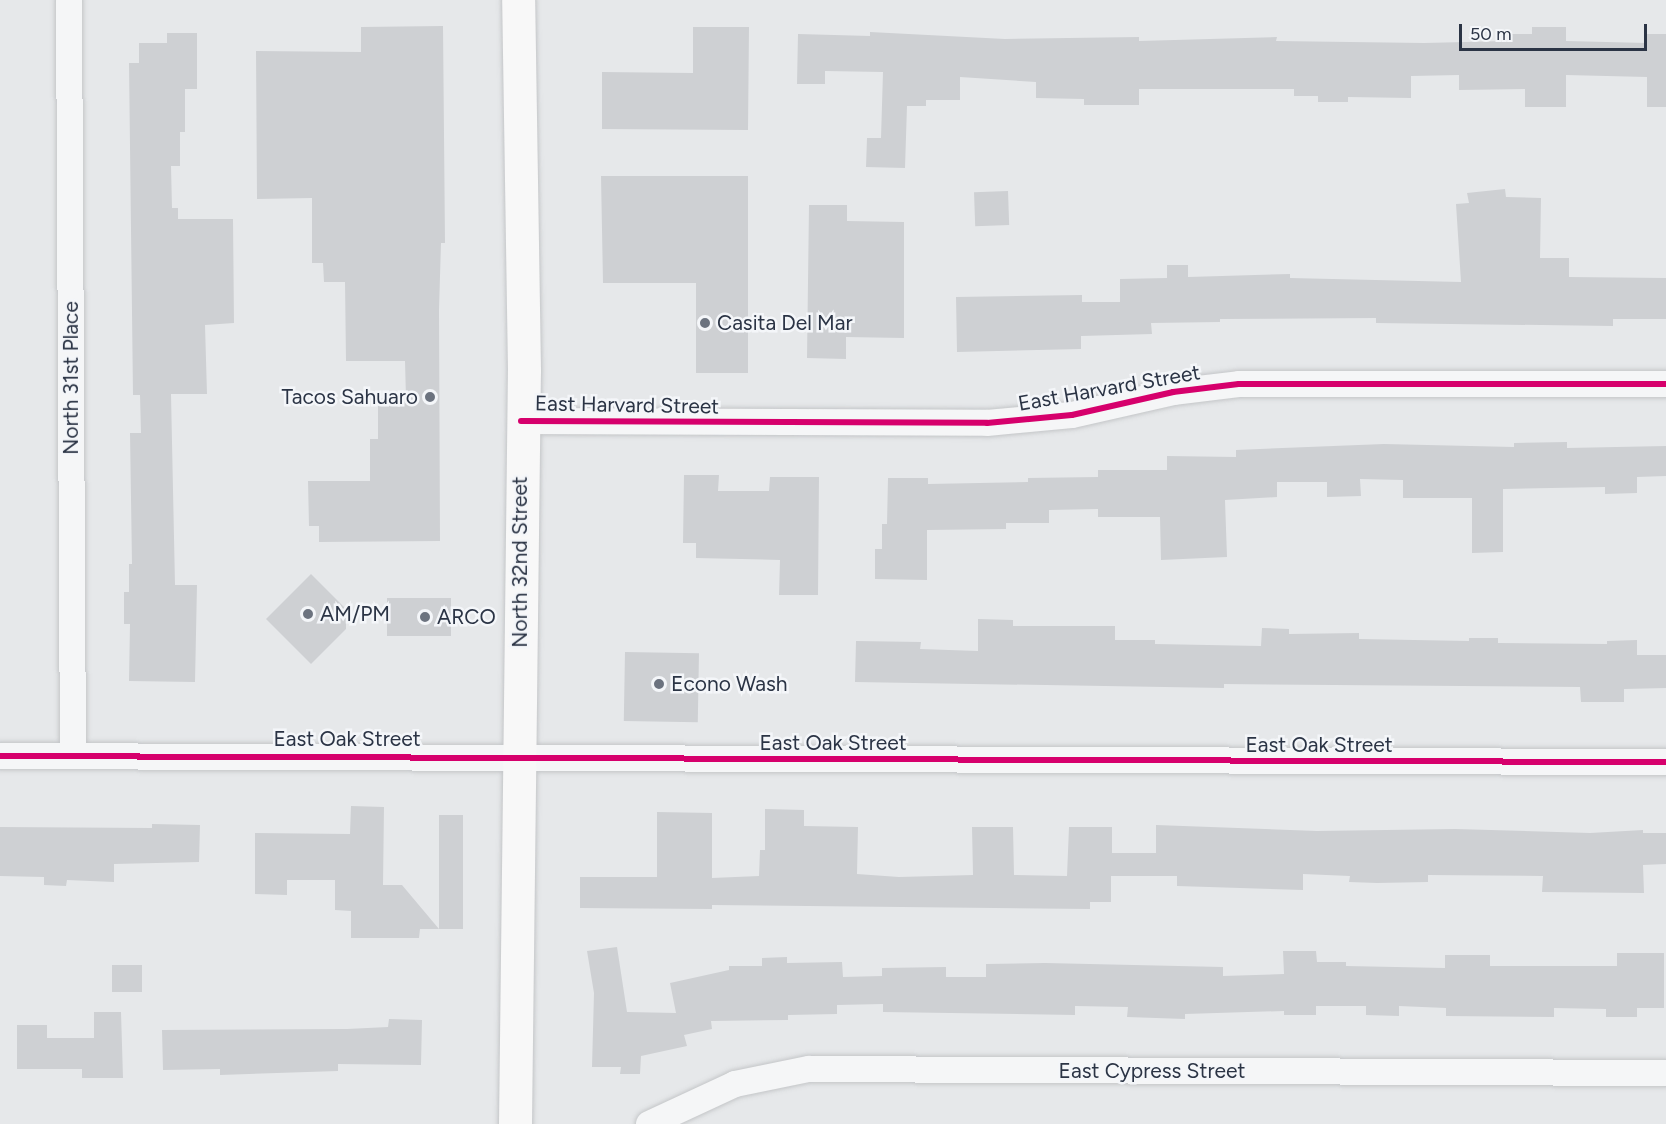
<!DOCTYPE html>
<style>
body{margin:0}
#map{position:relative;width:1666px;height:1124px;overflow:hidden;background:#e6e8ea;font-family:Figtree,sans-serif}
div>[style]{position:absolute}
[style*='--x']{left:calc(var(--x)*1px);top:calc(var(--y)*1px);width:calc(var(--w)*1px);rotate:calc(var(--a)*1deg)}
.building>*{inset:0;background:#ced0d3;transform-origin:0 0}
.roads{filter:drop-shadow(0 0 2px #c4c6c8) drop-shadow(0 0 2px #c4c6c8)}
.minor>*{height:26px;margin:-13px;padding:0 13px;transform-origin:13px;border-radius:13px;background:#f5f6f7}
.major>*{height:33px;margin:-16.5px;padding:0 16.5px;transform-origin:16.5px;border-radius:16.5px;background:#f8f8f8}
.cycleway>*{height:6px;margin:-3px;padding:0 3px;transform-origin:3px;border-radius:3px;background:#d6006c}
.dots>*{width:16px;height:16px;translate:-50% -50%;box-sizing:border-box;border:3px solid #f4f6f9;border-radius:50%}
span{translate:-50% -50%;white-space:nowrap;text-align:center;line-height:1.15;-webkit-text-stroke:5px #f4f6f9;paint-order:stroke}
.poi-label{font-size:21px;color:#2b3445}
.left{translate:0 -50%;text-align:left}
.right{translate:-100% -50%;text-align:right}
.street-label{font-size:21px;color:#2b3445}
.scale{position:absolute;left:1459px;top:24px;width:188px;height:27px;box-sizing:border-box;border:3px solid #2b3445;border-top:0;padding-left:8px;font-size:18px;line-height:21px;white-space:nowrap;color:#2b3445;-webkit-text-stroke:4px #f4f6f9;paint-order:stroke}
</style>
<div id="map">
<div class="building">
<i style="clip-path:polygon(443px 26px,445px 243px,441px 243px,439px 310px,440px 541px,319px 542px,319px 526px,309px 526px,308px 481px,370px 481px,370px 439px,378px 439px,378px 398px,406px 398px,405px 361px,346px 361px,345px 282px,324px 282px,323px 263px,312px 263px,312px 198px,257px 199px,256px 51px,361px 52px,361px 27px)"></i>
<i style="clip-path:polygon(693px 27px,749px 27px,748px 130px,602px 129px,602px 72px,693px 73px)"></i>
<i style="clip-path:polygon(1532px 27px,1566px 27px,1566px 41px,1647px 43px,1647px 34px,1666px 34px,1666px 107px,1647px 107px,1647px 77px,1566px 75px,1566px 107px,1525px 107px,1525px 89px,1459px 90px,1459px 75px,1411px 76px,1411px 98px,1348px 97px,1348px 102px,1318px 102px,1318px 96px,1294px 96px,1294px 89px,1139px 89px,1139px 105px,1084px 105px,1084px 99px,1036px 98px,1036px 82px,960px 77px,960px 100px,926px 100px,926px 106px,907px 106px,905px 168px,866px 167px,867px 138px,881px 138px,883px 72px,825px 71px,825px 84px,797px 84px,798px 34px,870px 36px,870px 32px,1005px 39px,1139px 37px,1139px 41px,1277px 37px,1276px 41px,1424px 43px,1507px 41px,1507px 34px,1532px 34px)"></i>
<i style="clip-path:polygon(167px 33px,197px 33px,197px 89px,185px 89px,185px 132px,180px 132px,180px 166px,171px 166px,172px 208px,178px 208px,178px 219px,233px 219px,234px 323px,205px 325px,207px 394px,171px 394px,175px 585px,197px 585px,195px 682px,129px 681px,130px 624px,124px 624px,124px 592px,129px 592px,129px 564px,132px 564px,130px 433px,141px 433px,140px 395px,133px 395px,129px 63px,139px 63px,139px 43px,167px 43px)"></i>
<i style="clip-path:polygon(601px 176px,748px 176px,748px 373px,696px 373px,696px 283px,603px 283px)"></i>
<i style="clip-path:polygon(1505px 189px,1506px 197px,1541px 198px,1540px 258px,1569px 258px,1569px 277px,1666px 278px,1666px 319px,1613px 319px,1613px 326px,1376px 323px,1376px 318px,1220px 319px,1220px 322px,1151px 323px,1152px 334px,1081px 336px,1081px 349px,957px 352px,956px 297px,1082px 295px,1082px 302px,1120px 302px,1120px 279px,1167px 278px,1167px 265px,1188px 265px,1188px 277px,1290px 274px,1290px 278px,1461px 282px,1456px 204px,1469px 203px,1467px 193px)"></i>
<i style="left:1008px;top:191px;width:34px;height:34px;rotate:88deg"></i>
<i style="clip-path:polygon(809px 205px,847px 205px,847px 221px,904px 222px,904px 338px,846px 337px,846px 359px,807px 358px)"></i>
<i style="clip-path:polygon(1567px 442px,1567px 448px,1666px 446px,1666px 476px,1637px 477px,1637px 493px,1605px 494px,1605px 487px,1503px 489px,1503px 552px,1472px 553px,1472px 498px,1403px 498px,1403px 480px,1360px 479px,1361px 496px,1327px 497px,1327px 482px,1277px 482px,1277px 497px,1225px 500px,1227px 557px,1161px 560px,1160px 517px,1098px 517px,1098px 509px,1049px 510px,1049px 523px,1006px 523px,1006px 529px,927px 530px,927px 580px,875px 579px,875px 549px,882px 549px,882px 524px,887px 524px,888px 478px,928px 478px,928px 484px,1028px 482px,1028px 478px,1098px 477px,1098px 470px,1167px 470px,1167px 456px,1236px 457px,1236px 450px,1384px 444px,1514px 447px,1514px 443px)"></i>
<i style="clip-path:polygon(684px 475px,719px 475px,718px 491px,769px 491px,770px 477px,819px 477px,818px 595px,779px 595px,780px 560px,696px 558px,696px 543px,683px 543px)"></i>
<i style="clip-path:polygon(311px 574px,346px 609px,346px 629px,311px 664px,266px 619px)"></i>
<i style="left:387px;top:598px;width:64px;height:38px"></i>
<i style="clip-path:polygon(978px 619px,1013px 620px,1013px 626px,1115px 626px,1115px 640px,1155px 640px,1155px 644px,1261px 646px,1262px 628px,1289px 629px,1289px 634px,1359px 633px,1359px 639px,1469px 641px,1469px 638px,1498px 638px,1498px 643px,1607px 644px,1607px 641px,1637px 640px,1637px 655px,1666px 655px,1666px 688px,1624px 689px,1624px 702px,1581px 702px,1580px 687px,1224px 684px,1224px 688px,855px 682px,856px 641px,921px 642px,920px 649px,978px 651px)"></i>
<i style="left:625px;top:652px;width:74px;height:69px;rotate:1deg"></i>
<i style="clip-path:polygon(351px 806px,384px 807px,383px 885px,402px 885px,439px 929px,420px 929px,419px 938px,351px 938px,351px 911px,335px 910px,335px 880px,287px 880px,287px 895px,255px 894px,255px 833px,350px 834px)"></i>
<i style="clip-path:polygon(765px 809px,804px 810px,804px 826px,858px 827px,857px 874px,899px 877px,973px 875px,972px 827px,1013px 827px,1014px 875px,1067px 876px,1069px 827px,1112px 827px,1112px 853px,1156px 853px,1156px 825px,1317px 831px,1455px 829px,1590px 833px,1643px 830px,1643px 833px,1666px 833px,1666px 864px,1643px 865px,1644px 893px,1542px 892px,1543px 876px,1428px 875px,1428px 882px,1377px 883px,1349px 882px,1350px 876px,1303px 874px,1303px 890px,1177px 886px,1177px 876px,1111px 876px,1111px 902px,1090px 902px,1090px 909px,712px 905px,712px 909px,580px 908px,580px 877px,657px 877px,657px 812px,712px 813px,712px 878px,759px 876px,760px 850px,765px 850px)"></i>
<i style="left:439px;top:815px;width:24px;height:114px"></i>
<i style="clip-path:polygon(152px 824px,200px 825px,199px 862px,114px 864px,114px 882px,67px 880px,66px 886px,44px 885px,44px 877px,0 876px,0 827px,152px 828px)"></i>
<i style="clip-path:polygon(617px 947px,627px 1012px,676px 1013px,670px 983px,729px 970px,729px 966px,762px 966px,762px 958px,787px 957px,787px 963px,842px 962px,843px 977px,882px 976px,882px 968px,946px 967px,946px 977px,986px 977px,986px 964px,1045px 963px,1223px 967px,1223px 976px,1284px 974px,1283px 951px,1316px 951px,1317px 962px,1346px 962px,1346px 966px,1445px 968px,1445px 955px,1490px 955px,1490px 966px,1617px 966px,1617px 953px,1664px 953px,1664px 1008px,1637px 1008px,1637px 1017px,1606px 1017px,1606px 1009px,1554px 1008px,1554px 1017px,1446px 1016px,1446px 1008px,1399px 1006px,1399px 1016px,1366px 1015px,1366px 1006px,1316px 1006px,1316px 1015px,1284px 1015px,1284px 1011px,1185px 1014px,1185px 1019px,1127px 1017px,1128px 1007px,1075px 1006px,1075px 1015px,883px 1012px,883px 1004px,837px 1005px,837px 1014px,788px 1015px,788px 1020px,711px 1021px,712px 1029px,684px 1035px,687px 1046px,641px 1056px,640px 1074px,620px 1074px,621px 1067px,592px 1067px,594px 993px,587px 951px)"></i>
<i style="left:112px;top:965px;width:30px;height:27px"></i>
<i style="clip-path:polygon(94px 1012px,121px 1012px,123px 1078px,82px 1078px,82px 1069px,17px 1069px,17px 1025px,47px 1025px,47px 1038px,94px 1038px)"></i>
<i style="clip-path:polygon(389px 1019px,422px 1020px,421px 1065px,338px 1064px,338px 1071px,220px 1075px,220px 1069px,163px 1070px,162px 1030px,347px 1029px,388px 1027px)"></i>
</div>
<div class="roads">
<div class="minor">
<i style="--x:69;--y:0;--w:756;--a:89.7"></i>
<i style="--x:521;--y:421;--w:466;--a:0.2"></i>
<i style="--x:987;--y:423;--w:85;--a:-5.4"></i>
<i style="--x:1072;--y:415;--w:104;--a:-12.8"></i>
<i style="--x:1173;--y:392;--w:66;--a:-6.9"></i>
<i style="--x:1239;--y:384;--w:427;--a:0"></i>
<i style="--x:0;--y:756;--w:1666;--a:0.21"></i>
<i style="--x:649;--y:1124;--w:95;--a:-24.9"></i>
<i style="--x:735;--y:1084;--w:76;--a:-11.5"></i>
<i style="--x:809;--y:1069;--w:857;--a:0.27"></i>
</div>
<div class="major">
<i style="--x:515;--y:1124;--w:753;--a:-89.32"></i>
<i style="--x:524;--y:371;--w:371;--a:-90.9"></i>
</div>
</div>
<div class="cycleway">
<i style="--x:521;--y:421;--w:466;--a:0.2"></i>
<i style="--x:987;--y:423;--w:85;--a:-5.4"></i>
<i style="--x:1072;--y:415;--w:104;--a:-12.8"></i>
<i style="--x:1173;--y:392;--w:66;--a:-6.9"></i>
<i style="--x:1239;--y:384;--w:427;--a:0"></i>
<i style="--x:0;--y:756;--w:1666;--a:0.21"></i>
</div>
<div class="dots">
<i style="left:705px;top:323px;background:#6c737f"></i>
<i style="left:430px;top:397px;background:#6c737f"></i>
<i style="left:308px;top:614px;background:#6c737f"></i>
<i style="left:425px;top:617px;background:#6c737f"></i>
<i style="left:659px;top:684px;background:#6c737f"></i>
</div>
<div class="poi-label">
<span class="left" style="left:717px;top:323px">Casita Del Mar</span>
<span class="right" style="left:418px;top:397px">Tacos Sahuaro</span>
<span class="left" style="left:320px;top:614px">AM/PM</span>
<span class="left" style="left:437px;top:617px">ARCO</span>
<span class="left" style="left:671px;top:684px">Econo Wash</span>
</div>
<div class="street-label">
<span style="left:71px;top:378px;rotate:-90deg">North 31st Place</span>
<span style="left:1109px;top:388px;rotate:-10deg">East Harvard Street</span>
<span style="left:627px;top:405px;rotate:1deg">East Harvard Street</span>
<span style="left:520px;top:562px;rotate:-90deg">North 32nd Street</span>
<span style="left:347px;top:739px">East Oak Street</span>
<span style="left:833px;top:743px">East Oak Street</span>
<span style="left:1319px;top:745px">East Oak Street</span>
<span style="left:1152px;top:1071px">East Cypress Street</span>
</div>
<div class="scale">50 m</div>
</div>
